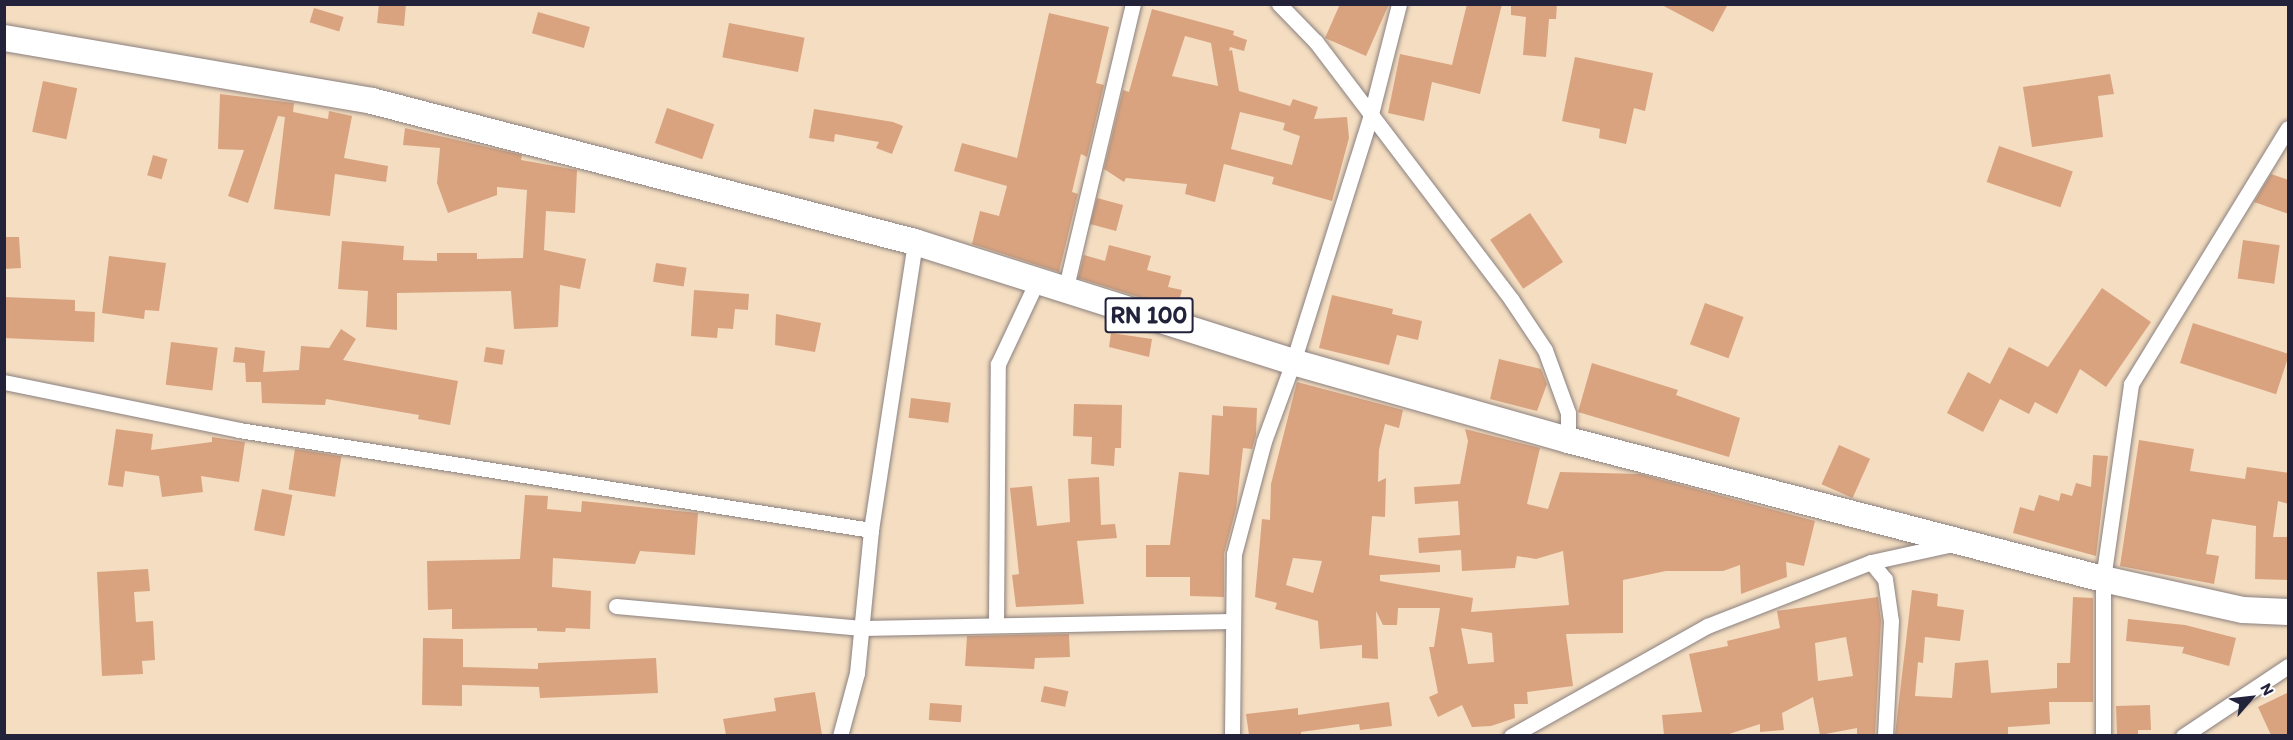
<!DOCTYPE html>
<style>
body{margin:0}
#map{position:relative;width:2293px;height:740px;overflow:hidden;background:#f4ddc1;font-family:Itim,sans-serif}
div>[style]{position:absolute}
[style*='--x']{left:calc(var(--x)*1px);top:calc(var(--y)*1px);width:calc(var(--w)*1px);rotate:calc(var(--a)*1deg)}
.building>*{inset:0;background:#d9a380;transform-origin:0 0}
.roads{filter:drop-shadow(0 0 2px #8b807e) drop-shadow(0 0 2px #8b807e)}
.street>*{height:15px;margin:-7.5px;padding:0 7.5px;transform-origin:7.5px;border-radius:7.5px;background:#fff}
.primary>*{height:26px;margin:-13px;padding:0 13px;transform-origin:13px;border-radius:13px;background:#fff}
span{translate:-50% -50%;white-space:nowrap;text-align:center;line-height:1.15;-webkit-text-stroke:6px #fff;paint-order:stroke}
.shield-label span{padding:2px 4px;background:#fff;border:2px solid;border-radius:4px;-webkit-text-stroke-width:0}
.shield-label{font-size:24px;color:#22223b;font-weight:700}
.frame{position:absolute;inset:0;border:6px solid #22223b;pointer-events:none}
.north{position:absolute;left:2221px;top:668px;width:60px;height:60px;-webkit-text-stroke:4px #fff;paint-order:stroke;rotate:62deg;font-size:16px;font-weight:700;line-height:24px;text-align:center;color:#22223b}
.north::after{content:'';display:block;margin:auto;width:21px;height:27px;background:#22223b;clip-path:polygon(50% 0,100% 100%,50% 72%,0 100%)}
</style>
<div id="map">
<div class="building">
<i style="clip-path:polygon(379px 4px,406px 4px,404px 26px,377px 23px)"></i>
<i style="clip-path:polygon(1340px 4px,1389px 4px,1366px 56px,1325px 38px)"></i>
<i style="clip-path:polygon(1467px 4px,1502px 4px,1480px 94px,1432px 82px,1424px 121px,1388px 113px,1400px 54px,1452px 65px)"></i>
<i style="clip-path:polygon(1511px 4px,1557px 4px,1556px 19px,1549px 19px,1546px 57px,1523px 55px,1526px 17px,1511px 15px)"></i>
<i style="clip-path:polygon(1660px 4px,1728px 4px,1713px 32px)"></i>
<i style="left:314px;top:8px;width:31px;height:15px;rotate:17deg"></i>
<i style="clip-path:polygon(evenodd,1152px 9px,1234px 31px,1233px 35px,1247px 40px,1244px 51px,1230px 47px,1229px 51px,1232px 50px,1239px 91px,1290px 106px,1293px 99px,1318px 107px,1314px 119px,1347px 117px,1349px 138px,1332px 201px,1272px 184px,1274px 177px,1224px 164px,1215px 202px,1185px 194px,1187px 184px,1126px 178px,1124px 182px,1104px 169px,1123px 90px,1129px 92px,1152px 9px,1185px 36px,1211px 43px,1218px 86px,1172px 76px,1185px 36px,1152px 9px,1240px 112px,1285px 123px,1283px 130px,1300px 136px,1292px 165px,1231px 149px,1240px 112px)"></i>
<i style="left:538px;top:12px;width:54px;height:22px;rotate:16deg"></i>
<i style="clip-path:polygon(1049px 13px,1109px 27px,1096px 83px,1104px 85px,1087px 157px,1081px 154px,1072px 192px,1078px 194px,1059px 272px,972px 244px,980px 211px,999px 216px,1007px 186px,954px 171px,962px 143px,1017px 158px)"></i>
<i style="left:729px;top:23px;width:77px;height:35px;rotate:11deg"></i>
<i style="clip-path:polygon(1575px 57px,1653px 73px,1645px 111px,1634px 108px,1626px 144px,1599px 138px,1600px 129px,1562px 121px)"></i>
<i style="clip-path:polygon(2110px 74px,2114px 94px,2098px 96px,2103px 137px,2032px 147px,2023px 87px)"></i>
<i style="left:43px;top:81px;width:35px;height:52px;rotate:12deg"></i>
<i style="clip-path:polygon(220px 94px,294px 103px,293px 112px,328px 119px,329px 111px,352px 116px,344px 158px,388px 166px,386px 182px,335px 174px,330px 216px,274px 209px,285px 117px,278px 116px,248px 203px,228px 196px,244px 150px,218px 149px)"></i>
<i style="left:667px;top:108px;width:50px;height:37px;rotate:19deg"></i>
<i style="clip-path:polygon(814px 109px,893px 122px,903px 126px,892px 154px,876px 148px,879px 142px,835px 134px,834px 142px,809px 138px)"></i>
<i style="clip-path:polygon(405px 128px,522px 155px,521px 160px,577px 170px,575px 213px,546px 211px,544px 250px,586px 259px,580px 289px,560px 285px,558px 327px,514px 329px,511px 291px,397px 293px,397px 330px,366px 327px,368px 291px,338px 289px,342px 241px,404px 246px,403px 260px,437px 261px,437px 253px,477px 253px,477px 259px,523px 258px,527px 190px,497px 187px,497px 195px,448px 213px,437px 183px,440px 148px,403px 145px)"></i>
<i style="left:1999px;top:146px;width:78px;height:38px;rotate:19deg"></i>
<i style="left:153px;top:155px;width:15px;height:21px;rotate:16deg"></i>
<i style="clip-path:polygon(2271px 174px,2289px 180px,2289px 214px,2254px 202px)"></i>
<i style="left:1097px;top:198px;width:27px;height:27px;rotate:15deg"></i>
<i style="left:1530px;top:213px;width:59px;height:48px;rotate:56deg"></i>
<i style="clip-path:polygon(4px 237px,19px 237px,21px 268px,4px 269px)"></i>
<i style="left:2243px;top:240px;width:37px;height:39px;rotate:8deg"></i>
<i style="clip-path:polygon(1109px 245px,1151px 256px,1147px 270px,1171px 276px,1168px 287px,1182px 290px,1177px 309px,1078px 278px,1084px 255px,1105px 261px)"></i>
<i style="clip-path:polygon(109px 256px,166px 263px,159px 311px,145px 310px,144px 319px,102px 313px)"></i>
<i style="left:656px;top:263px;width:31px;height:19px;rotate:9deg"></i>
<i style="clip-path:polygon(2102px 288px,2151px 322px,2106px 387px,2080px 369px,2057px 414px,2035px 402px,2029px 414px,2000px 399px,1983px 432px,1947px 413px,1968px 372px,1990px 384px,2009px 347px,2048px 367px)"></i>
<i style="clip-path:polygon(694px 290px,749px 294px,748px 310px,735px 309px,733px 329px,718px 328px,717px 338px,691px 336px)"></i>
<i style="clip-path:polygon(1332px 295px,1393px 309px,1392px 314px,1422px 321px,1418px 340px,1397px 335px,1389px 365px,1319px 348px)"></i>
<i style="clip-path:polygon(4px 297px,75px 300px,75px 311px,95px 312px,94px 342px,4px 338px)"></i>
<i style="left:1705px;top:303px;width:41px;height:44px;rotate:20deg"></i>
<i style="clip-path:polygon(776px 314px,821px 323px,815px 352px,775px 345px)"></i>
<i style="left:2193px;top:323px;width:101px;height:42px;rotate:18deg"></i>
<i style="clip-path:polygon(341px 329px,356px 339px,343px 360px,458px 381px,450px 425px,418px 419px,419px 415px,326px 399px,325px 405px,262px 403px,261px 382px,246px 382px,245px 363px,233px 362px,235px 347px,265px 351px,263px 372px,299px 370px,301px 346px,329px 348px)"></i>
<i style="clip-path:polygon(1111px 333px,1152px 339px,1149px 357px,1109px 347px)"></i>
<i style="left:171px;top:342px;width:47px;height:43px;rotate:7deg"></i>
<i style="left:486px;top:347px;width:19px;height:15px;rotate:9deg"></i>
<i style="clip-path:polygon(1499px 359px,1541px 369px,1547px 384px,1537px 411px,1490px 399px)"></i>
<i style="clip-path:polygon(1592px 363px,1678px 390px,1676px 395px,1740px 418px,1729px 457px,1578px 412px)"></i>
<i style="clip-path:polygon(evenodd,1297px 382px,1403px 410px,1399px 428px,1385px 424px,1379px 450px,1378px 482px,1386px 478px,1385px 517px,1372px 516px,1369px 555px,1440px 565px,1440px 572px,1380px 575px,1380px 581px,1473px 598px,1471px 612px,1569px 605px,1563px 551px,1536px 559px,1517px 556px,1515px 568px,1462px 571px,1461px 550px,1419px 553px,1418px 538px,1460px 535px,1458px 501px,1415px 504px,1414px 487px,1460px 484px,1468px 441px,1465px 429px,1540px 448px,1527px 504px,1548px 509px,1560px 472px,1640px 474px,1815px 521px,1804px 566px,1786px 562px,1787px 577px,1741px 594px,1740px 565px,1723px 571px,1666px 571px,1623px 580px,1623px 633px,1566px 634px,1573px 686px,1527px 692px,1528px 704px,1514px 704px,1515px 718px,1491px 726px,1472px 727px,1462px 705px,1438px 717px,1429px 697px,1438px 693px,1429px 647px,1434px 647px,1440px 608px,1398px 608px,1397px 625px,1383px 625px,1376px 611px,1378px 659px,1362px 658px,1362px 645px,1320px 649px,1318px 621px,1275px 609px,1277px 603px,1255px 597px,1262px 519px,1270px 520px,1271px 484px,1297px 382px,1293px 558px,1322px 561px,1313px 593px,1286px 585px,1293px 558px,1297px 382px,1461px 628px,1492px 633px,1494px 662px,1468px 664px,1461px 628px)"></i>
<i style="left:911px;top:398px;width:40px;height:20px;rotate:7deg"></i>
<i style="clip-path:polygon(1074px 404px,1122px 405px,1121px 448px,1115px 448px,1114px 466px,1091px 464px,1092px 437px,1073px 436px)"></i>
<i style="clip-path:polygon(1223px 406px,1257px 408px,1256px 435px,1252px 449px,1243px 448px,1236px 509px,1224px 554px,1224px 597px,1190px 596px,1190px 577px,1146px 577px,1146px 545px,1170px 545px,1179px 472px,1209px 475px,1212px 415px,1223px 416px)"></i>
<i style="clip-path:polygon(116px 429px,153px 434px,151px 450px,212px 442px,212px 437px,245px 442px,239px 482px,201px 476px,203px 492px,162px 497px,159px 476px,125px 471px,123px 487px,108px 485px)"></i>
<i style="clip-path:polygon(2139px 440px,2194px 449px,2190px 471px,2245px 479px,2247px 467px,2289px 473px,2289px 504px,2278px 501px,2273px 537px,2289px 537px,2289px 580px,2255px 579px,2256px 526px,2212px 519px,2206px 554px,2219px 556px,2214px 584px,2120px 566px)"></i>
<i style="left:1839px;top:445px;width:34px;height:43px;rotate:24deg"></i>
<i style="left:295px;top:449px;width:47px;height:41px;rotate:9deg"></i>
<i style="clip-path:polygon(2093px 455px,2108px 456px,2096px 556px,2013px 533px,2020px 507px,2034px 511px,2039px 495px,2059px 501px,2061px 493px,2072px 496px,2076px 483px,2091px 487px)"></i>
<i style="clip-path:polygon(1099px 477px,1101px 525px,1115px 524px,1117px 538px,1077px 541px,1084px 604px,1016px 607px,1012px 575px,1019px 574px,1010px 488px,1032px 486px,1037px 526px,1070px 522px,1068px 479px)"></i>
<i style="left:262px;top:489px;width:31px;height:42px;rotate:11deg"></i>
<i style="clip-path:polygon(525px 495px,548px 496px,547px 509px,581px 512px,582px 501px,698px 513px,695px 555px,640px 551px,635px 564px,553px 558px,552px 587px,591px 591px,590px 629px,566px 628px,565px 632px,537px 631px,537px 628px,452px 629px,452px 609px,428px 610px,427px 561px,520px 559px)"></i>
<i style="clip-path:polygon(148px 569px,150px 591px,134px 592px,136px 622px,153px 621px,155px 660px,142px 661px,143px 674px,102px 676px,97px 572px)"></i>
<i style="clip-path:polygon(1912px 590px,1938px 594px,1937px 606px,1964px 610px,1960px 641px,1925px 637px,1923px 663px,1918px 662px,1915px 696px,1952px 698px,1955px 663px,1988px 660px,1991px 693px,2057px 688px,2057px 663px,2070px 663px,2073px 597px,2093px 598px,2093px 702px,2049px 702px,2050px 724px,2008px 727px,2008px 735px,1895px 735px)"></i>
<i style="clip-path:polygon(evenodd,1878px 597px,1881px 621px,1875px 735px,1857px 735px,1857px 728px,1820px 735px,1813px 697px,1782px 713px,1784px 730px,1760px 732px,1760px 724px,1726px 735px,1664px 735px,1662px 715px,1702px 712px,1689px 654px,1728px 646px,1727px 641px,1780px 628px,1777px 611px,1878px 597px,1846px 637px,1853px 676px,1818px 681px,1815px 643px,1846px 637px)"></i>
<i style="clip-path:polygon(2128px 619px,2185px 625px,2236px 638px,2229px 666px,2182px 653px,2184px 647px,2126px 641px)"></i>
<i style="clip-path:polygon(1069px 634px,1070px 657px,1035px 658px,1034px 669px,965px 666px,967px 636px)"></i>
<i style="clip-path:polygon(423px 638px,463px 639px,463px 667px,538px 669px,538px 663px,656px 658px,658px 693px,540px 698px,539px 687px,462px 685px,462px 706px,422px 705px)"></i>
<i style="left:1044px;top:686px;width:25px;height:16px;rotate:12deg"></i>
<i style="clip-path:polygon(815px 692px,822px 735px,726px 735px,723px 719px,776px 711px,774px 698px)"></i>
<i style="clip-path:polygon(2289px 692px,2289px 735px,2271px 735px,2258px 707px)"></i>
<i style="clip-path:polygon(1389px 702px,1392px 726px,1360px 730px,1359px 724px,1301px 732px,1301px 735px,1249px 735px,1246px 714px,1298px 708px,1298px 715px)"></i>
<i style="left:930px;top:703px;width:32px;height:17px;rotate:4deg"></i>
<i style="clip-path:polygon(2150px 705px,2151px 730px,2138px 730px,2138px 735px,2117px 735px,2116px 706px)"></i>
</div>
<div class="roads">
<div class="street">
<i style="--x:1279;--y:4;--w:53;--a:45.8"></i>
<i style="--x:1316;--y:42;--w:323;--a:52.8"></i>
<i style="--x:1511;--y:299;--w:61;--a:56.3"></i>
<i style="--x:1545;--y:350;--w:67;--a:69.9"></i>
<i style="--x:1568;--y:413;--w:27;--a:90"></i>
<i style="--x:1066;--y:287;--w:291;--a:-76.7"></i>
<i style="--x:4;--y:382;--w:240;--a:11.5"></i>
<i style="--x:239;--y:430;--w:640;--a:8.99"></i>
<i style="--x:1871;--y:562;--w:22;--a:51"></i>
<i style="--x:1885;--y:579;--w:42;--a:81.9"></i>
<i style="--x:1891;--y:621;--w:115;--a:93"></i>
<i style="--x:616;--y:606;--w:247;--a:5.1"></i>
<i style="--x:862;--y:628;--w:371;--a:-1.1"></i>
<i style="--x:996;--y:625;--w:261;--a:-89.6"></i>
<i style="--x:998;--y:364;--w:94;--a:-64.8"></i>
<i style="--x:840;--y:736;--w:65;--a:-74.9"></i>
<i style="--x:857;--y:673;--w:144;--a:-84.4"></i>
<i style="--x:871;--y:530;--w:291;--a:-81.3"></i>
<i style="--x:1232;--y:736;--w:182;--a:-89.4"></i>
<i style="--x:1234;--y:554;--w:117;--a:-75.1"></i>
<i style="--x:1264;--y:441;--w:84;--a:-69.8"></i>
<i style="--x:1293;--y:362;--w:260;--a:-72.5"></i>
<i style="--x:1371;--y:114;--w:114;--a:-75.7"></i>
<i style="--x:1511;--y:736;--w:225;--a:-29.3"></i>
<i style="--x:1707;--y:626;--w:176;--a:-21.3"></i>
<i style="--x:1871;--y:562;--w:84;--a:-12.4"></i>
<i style="--x:2103;--y:736;--w:157;--a:-90"></i>
<i style="--x:2103;--y:579;--w:197;--a:-81.8"></i>
<i style="--x:2131;--y:384;--w:300;--a:-58.5"></i>
<i style="--x:2183;--y:736;--w:126;--a:-33.7"></i>
</div>
<div class="primary">
<i style="--x:4;--y:38;--w:373;--a:9.7"></i>
<i style="--x:372;--y:101;--w:561;--a:14.56"></i>
<i style="--x:915;--y:242;--w:397;--a:17.6"></i>
<i style="--x:1293;--y:362;--w:286;--a:15.8"></i>
<i style="--x:1568;--y:440;--w:553;--a:14.56"></i>
<i style="--x:2103;--y:579;--w:143;--a:12.5"></i>
<i style="--x:2243;--y:610;--w:45;--a:2.5"></i>
</div>
</div>
<div class="shield-label">
<span style="left:1149px;top:315px">RN 100</span>
</div>
<div class="frame"></div>
<div class="north">N</div>
</div>
